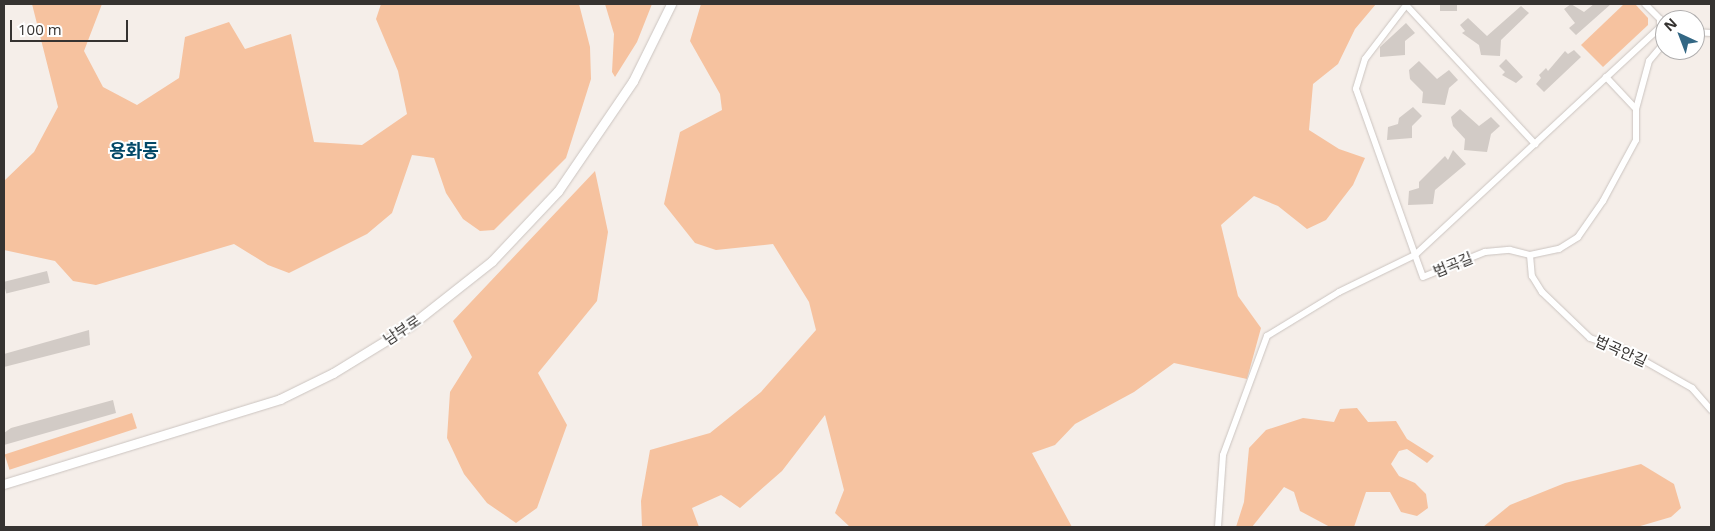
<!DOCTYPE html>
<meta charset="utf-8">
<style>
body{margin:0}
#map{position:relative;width:1715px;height:531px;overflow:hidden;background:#f5eee9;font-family:"Open Sans","Noto Sans KR",sans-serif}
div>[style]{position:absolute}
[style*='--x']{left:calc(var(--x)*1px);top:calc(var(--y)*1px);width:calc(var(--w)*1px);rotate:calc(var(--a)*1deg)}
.green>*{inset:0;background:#f6c29f;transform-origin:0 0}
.building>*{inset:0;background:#d2cbc6;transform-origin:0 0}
.roads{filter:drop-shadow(0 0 1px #cbc4c0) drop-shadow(0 0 1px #cbc4c0)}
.street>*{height:6px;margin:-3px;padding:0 3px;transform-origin:3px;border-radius:3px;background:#fff}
.secondary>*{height:9px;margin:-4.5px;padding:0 4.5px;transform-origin:4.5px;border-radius:4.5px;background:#fff}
span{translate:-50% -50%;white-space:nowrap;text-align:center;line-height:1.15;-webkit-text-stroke:4px #fff;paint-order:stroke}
.street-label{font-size:15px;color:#363331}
.quarter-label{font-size:18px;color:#034867;font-weight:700}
.frame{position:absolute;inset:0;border:5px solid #363331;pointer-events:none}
.north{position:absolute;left:1655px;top:10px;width:50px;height:50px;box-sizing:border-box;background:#fff;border:1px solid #afadad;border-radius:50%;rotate:317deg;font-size:14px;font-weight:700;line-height:20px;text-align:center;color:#363331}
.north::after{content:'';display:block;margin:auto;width:18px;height:22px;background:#336784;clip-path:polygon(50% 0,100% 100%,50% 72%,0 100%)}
.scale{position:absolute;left:10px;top:20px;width:118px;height:22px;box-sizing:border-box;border:2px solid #363331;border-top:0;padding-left:6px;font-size:15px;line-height:18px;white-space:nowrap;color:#363331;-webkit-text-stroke:4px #fff;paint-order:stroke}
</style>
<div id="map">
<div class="green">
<i style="clip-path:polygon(32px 4px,102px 4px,84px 51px,103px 87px,137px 105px,179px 78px,185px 37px,229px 22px,245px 49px,291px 34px,314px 142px,362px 145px,407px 114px,398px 71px,376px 19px,381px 4px,579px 4px,590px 47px,591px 79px,566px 158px,494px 230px,480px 231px,463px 219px,446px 193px,434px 158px,412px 155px,392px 213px,367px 234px,289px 273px,268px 265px,234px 244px,96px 285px,73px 281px,55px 261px,4px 250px,4px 181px,34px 152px,58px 107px)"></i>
<i style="clip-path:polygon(605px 4px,652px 4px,637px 42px,615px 77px,612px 72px,614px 34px)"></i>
<i style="clip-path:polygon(701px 4px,1376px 4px,1355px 29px,1338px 64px,1313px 84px,1309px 130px,1339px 149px,1365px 158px,1353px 185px,1326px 220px,1307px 229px,1278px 206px,1254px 196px,1221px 225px,1238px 296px,1261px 328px,1247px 379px,1174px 363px,1134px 392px,1075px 424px,1055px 445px,1032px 453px,1072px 527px,850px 527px,835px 513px,844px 490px,825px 415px,782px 471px,740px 508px,721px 495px,692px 508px,699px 527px,642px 527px,641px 501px,650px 450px,710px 433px,761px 392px,816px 330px,809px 302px,773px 244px,716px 250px,695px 243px,664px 204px,680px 132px,722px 110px,720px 94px,690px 41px)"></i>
<i style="clip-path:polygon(1624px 4px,1635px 4px,1648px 18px,1648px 25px,1603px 67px,1581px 45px)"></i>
<i style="clip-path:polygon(595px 171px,608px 232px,597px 301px,538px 373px,567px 425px,537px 508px,516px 523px,487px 503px,464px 474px,447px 438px,450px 392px,472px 357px,453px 321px)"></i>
<i style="clip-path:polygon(1357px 408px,1368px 422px,1396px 421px,1407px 439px,1434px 456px,1427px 463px,1407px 449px,1399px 451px,1391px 464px,1399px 476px,1415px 483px,1426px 494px,1428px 508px,1417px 516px,1401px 512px,1390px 492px,1366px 492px,1354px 527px,1330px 527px,1300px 511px,1294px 492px,1284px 487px,1252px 527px,1236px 527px,1244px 502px,1249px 448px,1266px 430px,1303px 418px,1334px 422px,1340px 409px)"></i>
<i style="left:132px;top:413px;width:16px;height:134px;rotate:72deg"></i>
<i style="clip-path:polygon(1641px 464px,1674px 484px,1681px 508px,1671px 517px,1637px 527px,1483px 527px,1510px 505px,1565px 483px)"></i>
</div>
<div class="building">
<i style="left:1440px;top:4px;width:17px;height:7px"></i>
<i style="clip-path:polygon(1571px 4px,1584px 12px,1594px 4px,1611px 4px,1576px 35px,1569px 28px,1575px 23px,1564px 9px)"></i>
<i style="clip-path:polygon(1521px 6px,1529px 13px,1501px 40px,1500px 56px,1481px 55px,1479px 45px,1462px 33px,1465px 31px,1460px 25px,1468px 18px,1487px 36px)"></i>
<i style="clip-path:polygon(1406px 23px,1415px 33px,1405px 41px,1405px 55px,1380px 57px,1380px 47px)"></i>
<i style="clip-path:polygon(1574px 50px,1581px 57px,1544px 92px,1536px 84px,1541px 78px,1539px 75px,1546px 68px,1548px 71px,1565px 51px,1568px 54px)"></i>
<i style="clip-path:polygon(1506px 59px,1523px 77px,1516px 83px,1502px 75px,1505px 72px,1499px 66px)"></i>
<i style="clip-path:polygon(1419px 61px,1437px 79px,1449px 70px,1458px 80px,1449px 88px,1445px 105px,1422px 103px,1423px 92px,1410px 79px,1409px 70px)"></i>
<i style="clip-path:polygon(1413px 107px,1422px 116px,1412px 126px,1412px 138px,1387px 140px,1388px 127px,1398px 124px,1399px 118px)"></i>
<i style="clip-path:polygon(1460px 109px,1479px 126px,1491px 117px,1500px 126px,1491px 134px,1487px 152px,1464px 150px,1465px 139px,1453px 126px,1451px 117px)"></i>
<i style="clip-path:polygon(1453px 150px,1466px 164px,1435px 190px,1433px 204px,1408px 205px,1409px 191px,1419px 188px,1419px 182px,1445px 156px,1448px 160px)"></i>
<i style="left:47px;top:271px;width:12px;height:45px;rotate:76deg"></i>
<i style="clip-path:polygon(89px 330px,90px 345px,4px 367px,4px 354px)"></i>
<i style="clip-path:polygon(113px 400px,116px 413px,4px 445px,4px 433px,11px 428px)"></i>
</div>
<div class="roads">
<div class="street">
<i style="--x:1407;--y:4;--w:69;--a:127.4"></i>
<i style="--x:1365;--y:59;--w:31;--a:107"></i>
<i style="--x:1356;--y:89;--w:176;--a:70.4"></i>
<i style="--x:1415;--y:255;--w:335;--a:-42.9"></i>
<i style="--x:1660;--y:27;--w:8;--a:-90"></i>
<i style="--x:1660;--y:19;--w:21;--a:-135"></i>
<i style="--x:1406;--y:5;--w:190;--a:47.1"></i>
<i style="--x:1695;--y:32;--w:16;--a:4"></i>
<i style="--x:1636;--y:109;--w:50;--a:-74.8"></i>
<i style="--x:1649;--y:61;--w:25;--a:-50"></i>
<i style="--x:1530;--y:255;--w:21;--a:85"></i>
<i style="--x:1532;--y:276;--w:19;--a:58"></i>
<i style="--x:1542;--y:292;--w:66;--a:43.8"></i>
<i style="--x:1590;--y:338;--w:39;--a:19"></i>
<i style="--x:1627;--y:351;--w:75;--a:29.6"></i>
<i style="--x:1692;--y:388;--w:29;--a:49"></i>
<i style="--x:1218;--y:527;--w:72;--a:-86"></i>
<i style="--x:1223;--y:455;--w:127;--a:-69.7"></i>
<i style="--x:1267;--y:336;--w:84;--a:-31.4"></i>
<i style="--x:1339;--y:292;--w:85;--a:-26"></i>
<i style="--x:1415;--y:255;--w:23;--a:70"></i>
<i style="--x:1423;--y:277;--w:67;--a:-22"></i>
<i style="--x:1485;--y:252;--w:25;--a:-5"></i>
<i style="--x:1510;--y:250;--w:21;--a:14"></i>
<i style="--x:1530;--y:255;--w:30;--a:-12"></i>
<i style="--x:1559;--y:249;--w:22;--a:-32"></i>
<i style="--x:1578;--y:237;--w:44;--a:-55.2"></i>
<i style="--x:1603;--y:201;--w:69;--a:-61.6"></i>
<i style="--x:1636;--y:140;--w:31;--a:-90"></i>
<i style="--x:1636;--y:109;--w:44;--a:-133.2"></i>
</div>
<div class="secondary">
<i style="--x:4;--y:484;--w:289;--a:-17.1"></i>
<i style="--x:280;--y:399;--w:59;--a:-26.1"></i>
<i style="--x:333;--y:373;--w:92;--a:-31.6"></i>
<i style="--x:411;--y:325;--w:103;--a:-38.3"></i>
<i style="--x:492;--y:261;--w:96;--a:-46.7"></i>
<i style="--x:558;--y:191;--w:133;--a:-55.7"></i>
<i style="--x:633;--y:81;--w:86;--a:-63.7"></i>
</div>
</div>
<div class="street-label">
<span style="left:1453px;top:265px;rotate:-22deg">법곡길</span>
<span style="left:402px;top:330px;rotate:-34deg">남부로</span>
<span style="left:1621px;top:351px;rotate:24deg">법곡안길</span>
</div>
<div class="quarter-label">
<span style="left:134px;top:150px">용화동</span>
</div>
<div class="frame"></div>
<div class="north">N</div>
<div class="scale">100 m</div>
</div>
